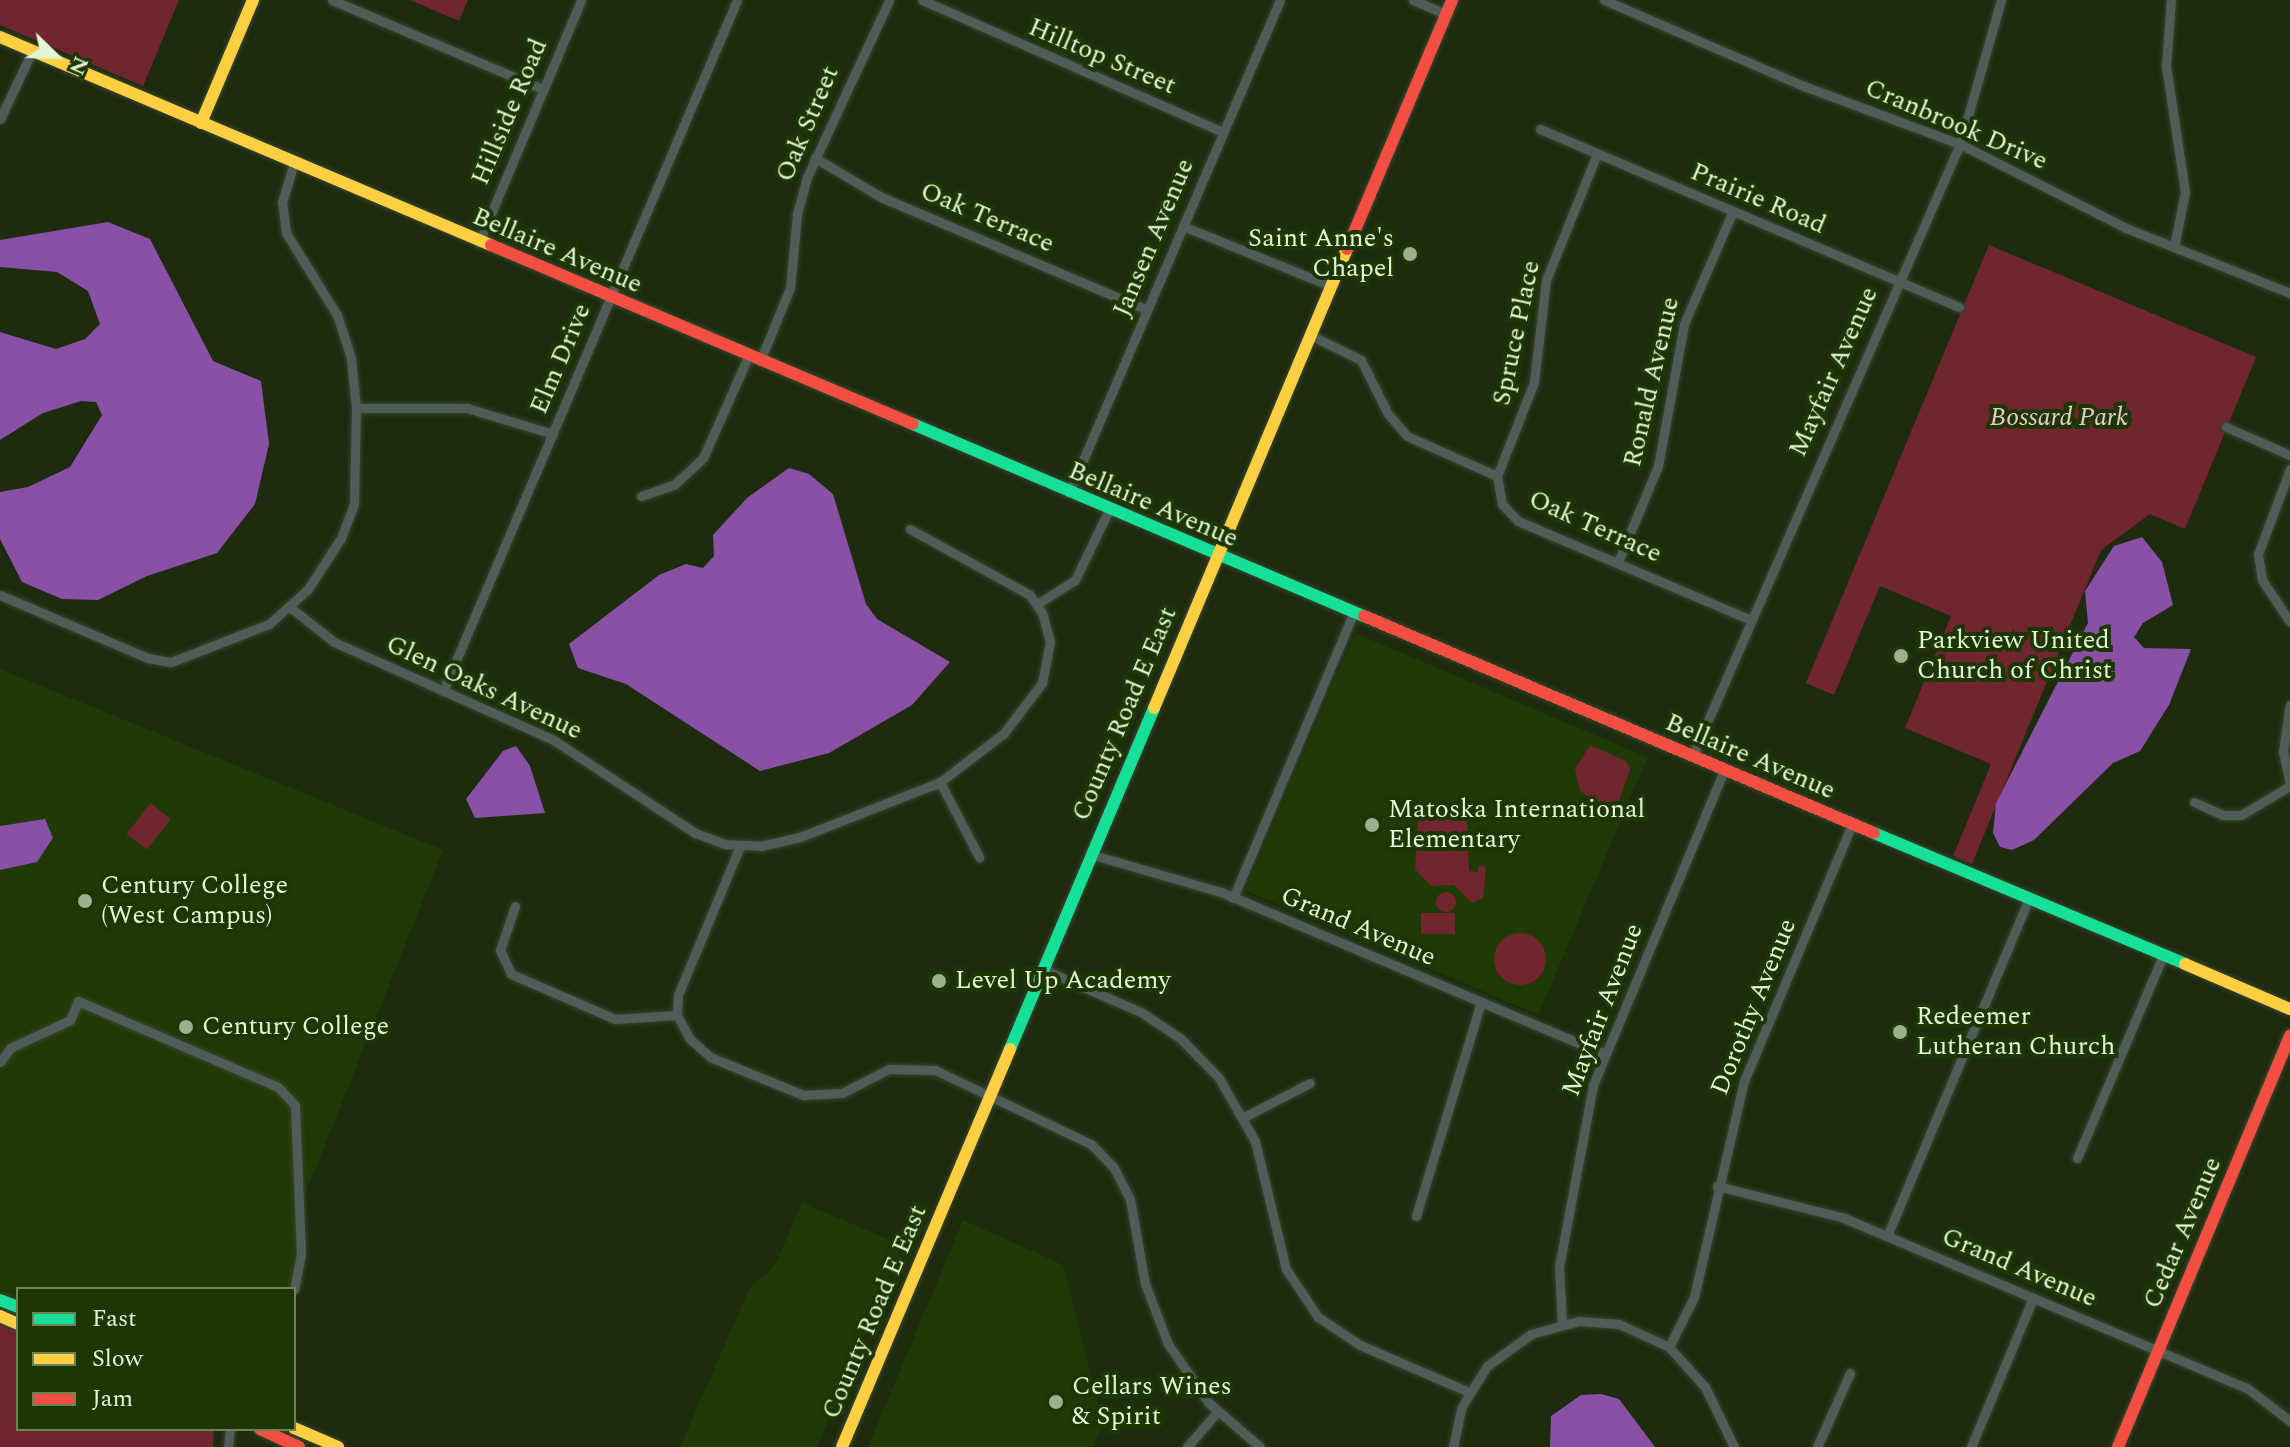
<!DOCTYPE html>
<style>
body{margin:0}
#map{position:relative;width:2290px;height:1447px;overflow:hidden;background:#1d2b0f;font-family:Spectral,serif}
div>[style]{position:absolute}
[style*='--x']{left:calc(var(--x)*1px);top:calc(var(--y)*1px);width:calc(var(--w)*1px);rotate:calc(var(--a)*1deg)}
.built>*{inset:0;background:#1f3a05;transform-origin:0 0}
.green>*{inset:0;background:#70252f;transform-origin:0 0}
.round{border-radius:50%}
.water>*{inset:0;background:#8a50a5}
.roads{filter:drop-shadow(0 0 2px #38452d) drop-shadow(0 0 2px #38452d)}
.street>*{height:9px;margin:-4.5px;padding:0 4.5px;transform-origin:4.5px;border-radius:4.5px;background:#4f5d59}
.fast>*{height:12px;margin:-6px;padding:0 6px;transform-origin:6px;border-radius:6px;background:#16e098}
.slow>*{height:12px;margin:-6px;padding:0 6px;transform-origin:6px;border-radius:6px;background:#ffcf43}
.jam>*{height:12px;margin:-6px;padding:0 6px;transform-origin:6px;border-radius:6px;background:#f24e42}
.dots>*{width:22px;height:22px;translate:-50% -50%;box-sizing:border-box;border:4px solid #1c3604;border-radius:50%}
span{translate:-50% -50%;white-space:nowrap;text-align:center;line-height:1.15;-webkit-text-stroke:8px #1c3604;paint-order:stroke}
.street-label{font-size:26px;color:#e1f6d4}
.poi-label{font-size:26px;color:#e1f6d4}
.right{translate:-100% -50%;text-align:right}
.left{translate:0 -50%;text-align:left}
.park-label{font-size:26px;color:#ebcacc;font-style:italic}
.legend{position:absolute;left:16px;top:1287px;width:280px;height:144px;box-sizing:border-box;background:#1c3604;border:2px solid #6b8357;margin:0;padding:10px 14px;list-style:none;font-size:24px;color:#e1f6d4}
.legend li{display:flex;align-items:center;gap:16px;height:40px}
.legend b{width:40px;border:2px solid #6b8357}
.north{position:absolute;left:16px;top:16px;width:80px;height:80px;-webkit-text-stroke:6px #1c3604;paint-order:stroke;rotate:113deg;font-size:22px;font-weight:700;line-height:32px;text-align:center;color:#e1f6d4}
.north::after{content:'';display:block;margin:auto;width:28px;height:36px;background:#e1f6d4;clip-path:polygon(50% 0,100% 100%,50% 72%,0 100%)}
</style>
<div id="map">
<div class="built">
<i style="left:1355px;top:633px;width:318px;height:280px;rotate:23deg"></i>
<i style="clip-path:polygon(0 669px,443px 850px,301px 1205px,294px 1289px,18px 1289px,18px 1307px,0 1300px)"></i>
<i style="clip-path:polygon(802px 1203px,902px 1245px,817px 1447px,680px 1447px,750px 1287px,774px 1267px)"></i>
<i style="clip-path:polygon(963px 1220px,1063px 1265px,1103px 1422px,1093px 1447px,868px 1447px)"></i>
</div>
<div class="green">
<i style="clip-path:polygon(0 0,179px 0,143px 86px,0 25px)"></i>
<i style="clip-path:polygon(410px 0,468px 0,459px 21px)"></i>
<i style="clip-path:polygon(1989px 245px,2256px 357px,2185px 529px,2150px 514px,2101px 550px,1972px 864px,1953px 856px,1991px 764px,1905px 728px,1951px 616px,1880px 586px,1834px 695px,1806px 683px)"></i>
<i style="clip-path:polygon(1590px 745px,1626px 761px,1630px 769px,1618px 804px,1596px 804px,1580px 790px,1575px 769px)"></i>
<i style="left:150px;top:803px;width:26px;height:39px;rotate:37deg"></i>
<i style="clip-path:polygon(1467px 817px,1469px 871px,1477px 872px,1479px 865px,1486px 867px,1483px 898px,1472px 903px,1454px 885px,1431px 886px,1415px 869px,1418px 819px)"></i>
<i class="round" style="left:1436px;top:892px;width:20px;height:20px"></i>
<i style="left:1421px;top:913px;width:34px;height:21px"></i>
<i class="round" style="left:1494px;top:933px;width:52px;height:52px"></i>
<i style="clip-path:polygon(0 1316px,18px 1324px,18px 1429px,214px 1429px,213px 1447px,0 1447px)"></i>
</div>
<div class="water">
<i style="clip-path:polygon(108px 222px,150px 239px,213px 361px,261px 381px,269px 444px,255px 504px,217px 553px,147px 576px,98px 600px,62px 599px,22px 582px,0 539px,0 492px,28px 487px,70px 467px,102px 415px,96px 402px,81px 401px,43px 413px,0 440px,0 332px,56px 349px,85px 339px,100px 324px,88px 291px,57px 272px,0 267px,0 240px)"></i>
<i style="clip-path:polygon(789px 468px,809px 474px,833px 494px,866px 604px,877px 619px,950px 662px,912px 705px,829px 753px,760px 771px,626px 684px,578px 668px,569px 644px,659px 575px,686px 564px,703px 568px,714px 556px,713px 535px,747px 498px)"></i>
<i style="clip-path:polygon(2142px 537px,2162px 562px,2173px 605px,2143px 623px,2134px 637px,2144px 648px,2191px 649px,2169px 705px,2140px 751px,2113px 763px,2034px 840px,2012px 850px,2000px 847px,1993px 833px,1996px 803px,2088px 623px,2085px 591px,2114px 546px)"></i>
<i style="clip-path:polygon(516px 746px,530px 766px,545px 813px,475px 818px,466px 799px,503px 751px)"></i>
<i style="clip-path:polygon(45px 819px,53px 838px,37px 862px,0 870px,0 826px)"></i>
<i style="clip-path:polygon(1601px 1394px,1619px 1399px,1655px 1447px,1550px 1447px,1551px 1416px,1581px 1395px)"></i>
</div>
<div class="roads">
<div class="street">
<i style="--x:332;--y:0;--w:229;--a:22.9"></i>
<i style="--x:922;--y:0;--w:328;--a:23.7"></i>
<i style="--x:1413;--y:0;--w:36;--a:23"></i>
<i style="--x:1604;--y:0;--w:218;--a:23.3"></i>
<i style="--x:1804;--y:86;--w:166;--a:20.4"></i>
<i style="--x:1960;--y:144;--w:186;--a:26.8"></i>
<i style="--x:2126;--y:228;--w:176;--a:21.6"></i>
<i style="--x:2171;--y:0;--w:66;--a:94.3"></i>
<i style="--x:2166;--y:66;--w:127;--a:81.4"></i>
<i style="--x:2185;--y:192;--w:56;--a:101.3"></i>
<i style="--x:0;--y:119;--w:75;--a:-64.8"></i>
<i style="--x:1540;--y:129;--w:455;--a:23"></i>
<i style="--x:815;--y:158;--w:77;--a:30.6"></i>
<i style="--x:881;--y:197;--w:289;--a:23"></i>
<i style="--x:1183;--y:226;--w:160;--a:22.1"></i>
<i style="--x:479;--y:242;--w:263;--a:-67.1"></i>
<i style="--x:1310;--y:335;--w:57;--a:26.1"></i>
<i style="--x:1361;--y:360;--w:60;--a:63.4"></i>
<i style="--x:1388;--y:414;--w:29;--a:49"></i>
<i style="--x:1407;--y:436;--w:98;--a:24"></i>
<i style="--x:760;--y:361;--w:79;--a:-67.7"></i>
<i style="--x:790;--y:288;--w:74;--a:-84.6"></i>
<i style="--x:797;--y:214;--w:38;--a:-75"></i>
<i style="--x:807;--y:177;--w:195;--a:-65.1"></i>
<i style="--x:356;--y:408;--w:111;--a:0"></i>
<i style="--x:467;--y:408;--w:90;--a:16.8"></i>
<i style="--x:2226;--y:427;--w:70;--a:23.6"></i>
<i style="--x:2290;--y:469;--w:91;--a:110.6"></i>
<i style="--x:2258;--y:554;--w:26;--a:81"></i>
<i style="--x:2262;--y:580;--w:50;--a:56.3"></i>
<i style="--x:1497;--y:476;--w:101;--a:-68.5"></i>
<i style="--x:1534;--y:382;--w:103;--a:-83.3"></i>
<i style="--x:1546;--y:280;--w:136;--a:-68"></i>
<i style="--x:1497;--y:476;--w:28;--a:80"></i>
<i style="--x:1502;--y:504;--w:23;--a:47"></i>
<i style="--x:1518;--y:521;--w:251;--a:23"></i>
<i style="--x:1069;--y:493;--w:536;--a:-66.83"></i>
<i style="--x:641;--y:496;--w:36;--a:-19"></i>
<i style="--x:675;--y:484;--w:38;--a:-43"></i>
<i style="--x:703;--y:458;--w:111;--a:-66"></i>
<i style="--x:1618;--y:562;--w:104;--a:-67.4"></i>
<i style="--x:1658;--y:466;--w:144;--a:-79.6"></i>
<i style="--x:1684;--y:324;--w:121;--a:-66.6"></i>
<i style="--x:0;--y:595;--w:161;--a:23.1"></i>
<i style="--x:148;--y:658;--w:23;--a:10"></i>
<i style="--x:171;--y:662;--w:105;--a:-21.2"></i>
<i style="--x:269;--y:624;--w:52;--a:-41.9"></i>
<i style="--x:308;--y:589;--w:61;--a:-57.1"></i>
<i style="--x:341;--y:538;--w:36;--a:-69"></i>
<i style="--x:354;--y:504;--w:96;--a:-88.8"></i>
<i style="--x:356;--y:408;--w:50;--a:-95.7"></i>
<i style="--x:351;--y:358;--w:45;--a:-108"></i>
<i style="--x:337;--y:315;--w:97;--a:-121.9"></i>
<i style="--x:286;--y:233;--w:31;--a:-97"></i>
<i style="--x:282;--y:202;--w:41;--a:-72.9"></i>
<i style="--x:1037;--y:604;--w:45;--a:-32.3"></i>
<i style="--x:1075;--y:580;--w:78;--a:-64.1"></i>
<i style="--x:291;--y:608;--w:55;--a:38.3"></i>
<i style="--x:334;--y:642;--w:239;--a:24"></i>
<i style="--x:552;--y:739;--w:171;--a:33.3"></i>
<i style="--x:695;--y:833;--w:33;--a:20"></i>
<i style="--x:726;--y:844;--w:35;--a:3"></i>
<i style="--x:761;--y:846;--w:40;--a:-13"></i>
<i style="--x:800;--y:837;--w:150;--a:-21.4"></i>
<i style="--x:940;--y:782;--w:81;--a:-37.4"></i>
<i style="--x:1004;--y:733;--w:63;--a:-52.8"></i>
<i style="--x:1042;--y:683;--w:42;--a:-79"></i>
<i style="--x:1050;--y:642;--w:30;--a:-105"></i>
<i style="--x:1042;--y:613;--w:22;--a:-124"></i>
<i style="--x:1030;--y:595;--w:137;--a:-151.2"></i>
<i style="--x:443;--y:691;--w:751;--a:-66.95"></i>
<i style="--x:2290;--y:705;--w:47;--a:98.7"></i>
<i style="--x:2283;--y:751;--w:33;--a:78"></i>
<i style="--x:1692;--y:757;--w:669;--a:-66.39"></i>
<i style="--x:1960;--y:144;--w:150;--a:-74.1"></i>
<i style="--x:940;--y:782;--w:85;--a:62.5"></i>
<i style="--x:2194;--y:802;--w:32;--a:24"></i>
<i style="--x:2223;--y:815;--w:18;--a:0"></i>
<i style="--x:2241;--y:815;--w:57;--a:-30.6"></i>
<i style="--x:740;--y:846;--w:161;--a:112.6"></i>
<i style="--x:678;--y:995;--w:20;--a:93"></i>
<i style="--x:677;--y:1015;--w:26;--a:62"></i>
<i style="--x:689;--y:1038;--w:28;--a:42"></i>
<i style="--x:710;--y:1057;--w:100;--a:22.2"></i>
<i style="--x:803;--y:1095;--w:39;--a:-3"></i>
<i style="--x:842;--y:1093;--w:53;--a:-27.1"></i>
<i style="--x:889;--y:1069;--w:46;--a:1.2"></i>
<i style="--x:935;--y:1070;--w:173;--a:25.4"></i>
<i style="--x:1091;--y:1144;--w:33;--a:46"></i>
<i style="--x:1114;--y:1168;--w:35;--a:63"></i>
<i style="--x:1130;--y:1199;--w:86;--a:80"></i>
<i style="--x:1145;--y:1284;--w:64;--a:69"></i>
<i style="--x:1168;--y:1344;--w:72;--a:55.2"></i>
<i style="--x:1209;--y:1403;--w:67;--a:40.8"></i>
<i style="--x:1090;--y:854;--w:136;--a:16.2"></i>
<i style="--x:1221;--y:892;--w:417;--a:22.9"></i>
<i style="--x:1233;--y:898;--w:308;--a:-67.1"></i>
<i style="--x:515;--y:906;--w:46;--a:108.8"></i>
<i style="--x:500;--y:950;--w:26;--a:65"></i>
<i style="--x:511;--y:974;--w:113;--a:23.4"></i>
<i style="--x:615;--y:1019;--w:62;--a:-3.7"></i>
<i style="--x:1042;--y:969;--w:108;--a:23.5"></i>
<i style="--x:1141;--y:1012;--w:48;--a:34"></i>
<i style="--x:1181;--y:1039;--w:54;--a:45.7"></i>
<i style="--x:1219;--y:1078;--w:73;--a:60.3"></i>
<i style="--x:1255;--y:1141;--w:132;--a:76.4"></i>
<i style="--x:1286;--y:1269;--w:58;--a:56.3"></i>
<i style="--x:1318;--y:1317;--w:50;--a:33.7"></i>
<i style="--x:1360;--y:1345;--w:119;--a:23.3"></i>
<i style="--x:0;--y:1062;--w:17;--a:-54"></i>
<i style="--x:10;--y:1048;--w:66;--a:-25"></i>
<i style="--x:70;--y:1020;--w:21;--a:-67"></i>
<i style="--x:78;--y:1001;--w:218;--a:23.3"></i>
<i style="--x:278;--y:1087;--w:25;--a:47"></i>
<i style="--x:295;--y:1105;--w:149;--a:87.7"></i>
<i style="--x:301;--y:1254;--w:36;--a:101"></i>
<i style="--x:1244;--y:1117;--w:74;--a:-27.3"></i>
<i style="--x:2077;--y:1158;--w:220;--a:-67"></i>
<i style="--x:1717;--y:1186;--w:131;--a:14.1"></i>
<i style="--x:1844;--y:1218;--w:437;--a:22.9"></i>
<i style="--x:2247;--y:1388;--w:54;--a:37.5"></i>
<i style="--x:1416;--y:1216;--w:224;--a:-73.1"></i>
<i style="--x:1887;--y:1236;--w:366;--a:-67.2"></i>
<i style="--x:1562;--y:1323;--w:56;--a:-93.1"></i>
<i style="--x:1559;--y:1267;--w:185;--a:-79.4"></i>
<i style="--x:1593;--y:1085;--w:340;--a:-67.4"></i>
<i style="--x:1669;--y:1347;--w:56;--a:-63.4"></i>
<i style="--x:1694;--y:1297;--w:222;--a:-77"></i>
<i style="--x:1744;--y:1081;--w:279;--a:-67.2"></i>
<i style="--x:228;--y:1447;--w:18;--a:-84"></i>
<i style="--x:1187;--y:1447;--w:46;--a:-49.4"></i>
<i style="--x:1453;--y:1447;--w:40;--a:-78"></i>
<i style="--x:1461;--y:1408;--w:49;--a:-58.2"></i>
<i style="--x:1487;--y:1366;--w:54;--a:-36"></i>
<i style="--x:1531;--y:1334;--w:50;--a:-15.2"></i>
<i style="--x:1579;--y:1321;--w:40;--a:4.3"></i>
<i style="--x:1619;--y:1324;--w:55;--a:24.7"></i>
<i style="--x:1669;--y:1347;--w:54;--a:48"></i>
<i style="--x:1705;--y:1387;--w:67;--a:64.2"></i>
<i style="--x:1817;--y:1447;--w:81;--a:-66"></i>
<i style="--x:1971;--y:1447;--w:161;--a:-67.4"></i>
</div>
<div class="fast">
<i style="--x:913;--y:424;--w:490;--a:23.1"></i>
<i style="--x:1874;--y:833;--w:337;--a:22.8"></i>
<i style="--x:1010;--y:1049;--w:370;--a:-67.1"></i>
<i style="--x:0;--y:1300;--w:19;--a:21"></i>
</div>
<div class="slow">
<i style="--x:0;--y:37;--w:533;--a:22.96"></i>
<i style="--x:201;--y:123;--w:134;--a:-67.1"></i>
<i style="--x:1154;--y:708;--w:498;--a:-67.2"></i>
<i style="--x:2185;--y:964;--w:114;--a:23.2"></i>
<i style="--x:0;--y:1316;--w:20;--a:24"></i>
<i style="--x:294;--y:1428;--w:48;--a:23.4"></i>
<i style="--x:842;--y:1447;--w:432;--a:-67.1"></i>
</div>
<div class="jam">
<i style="--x:491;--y:245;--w:458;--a:23"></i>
<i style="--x:1347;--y:249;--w:270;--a:-67.1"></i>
<i style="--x:1364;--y:616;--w:554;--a:23.05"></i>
<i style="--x:260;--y:1429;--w:43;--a:24.8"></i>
<i style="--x:2118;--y:1447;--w:446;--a:-67.3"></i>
</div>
</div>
<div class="dots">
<i style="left:1410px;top:254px;background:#9caf8f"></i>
<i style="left:1901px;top:656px;background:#9caf8f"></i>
<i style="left:1372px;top:825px;background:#9caf8f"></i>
<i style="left:85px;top:901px;background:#9caf8f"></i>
<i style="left:939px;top:981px;background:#9caf8f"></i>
<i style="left:186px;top:1027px;background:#9caf8f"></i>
<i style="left:1900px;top:1032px;background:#9caf8f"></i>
<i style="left:1056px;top:1402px;background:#9caf8f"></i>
</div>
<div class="street-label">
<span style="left:1102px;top:57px;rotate:23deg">Hilltop Street</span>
<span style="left:510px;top:112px;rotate:-67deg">Hillside Road</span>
<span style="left:808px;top:124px;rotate:-67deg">Oak Street</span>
<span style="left:1956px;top:125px;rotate:23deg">Cranbrook Drive</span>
<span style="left:1758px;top:199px;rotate:23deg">Prairie Road</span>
<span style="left:987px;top:218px;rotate:23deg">Oak Terrace</span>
<span style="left:1154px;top:238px;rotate:-67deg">Jansen Avenue</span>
<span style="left:557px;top:251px;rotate:23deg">Bellaire Avenue</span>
<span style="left:1517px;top:333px;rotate:-78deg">Spruce Place</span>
<span style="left:561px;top:359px;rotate:-67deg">Elm Drive</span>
<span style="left:1834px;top:372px;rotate:-66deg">Mayfair Avenue</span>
<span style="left:1652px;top:382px;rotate:-77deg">Ronald Avenue</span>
<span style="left:1153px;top:505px;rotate:23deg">Bellaire Avenue</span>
<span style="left:1595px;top:527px;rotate:24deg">Oak Terrace</span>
<span style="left:484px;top:688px;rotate:25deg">Glen Oaks Avenue</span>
<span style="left:1125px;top:714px;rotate:-67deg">County Road E East</span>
<span style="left:1750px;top:757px;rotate:23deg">Bellaire Avenue</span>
<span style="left:1358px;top:927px;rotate:23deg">Grand Avenue</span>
<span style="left:1754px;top:1007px;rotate:-68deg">Dorothy Avenue</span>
<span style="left:1603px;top:1010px;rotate:-69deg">Mayfair Avenue</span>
<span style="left:2183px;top:1233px;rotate:-67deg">Cedar Avenue</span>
<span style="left:2019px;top:1268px;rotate:23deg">Grand Avenue</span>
<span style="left:875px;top:1312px;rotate:-67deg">County Road E East</span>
</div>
<div class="poi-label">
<span class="right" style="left:1394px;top:254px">Saint Anne's<br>Chapel</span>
<span class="left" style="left:1917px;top:656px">Parkview United<br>Church of Christ</span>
<span class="left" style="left:1388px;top:825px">Matoska International<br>Elementary</span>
<span class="left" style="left:101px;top:901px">Century College<br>(West Campus)</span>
<span class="left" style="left:955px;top:981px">Level Up Academy</span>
<span class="left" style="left:1916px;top:1032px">Redeemer<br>Lutheran Church</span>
<span class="left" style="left:202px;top:1027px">Century College</span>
<span class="left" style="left:1072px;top:1402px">Cellars Wines<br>&amp; Spirit</span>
</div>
<div class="park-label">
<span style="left:2059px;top:418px">Bossard Park</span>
</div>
<ul class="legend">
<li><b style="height:10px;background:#16e098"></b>Fast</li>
<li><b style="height:10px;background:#ffcf43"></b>Slow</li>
<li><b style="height:10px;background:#f24e42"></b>Jam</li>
</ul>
<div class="north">N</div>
</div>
